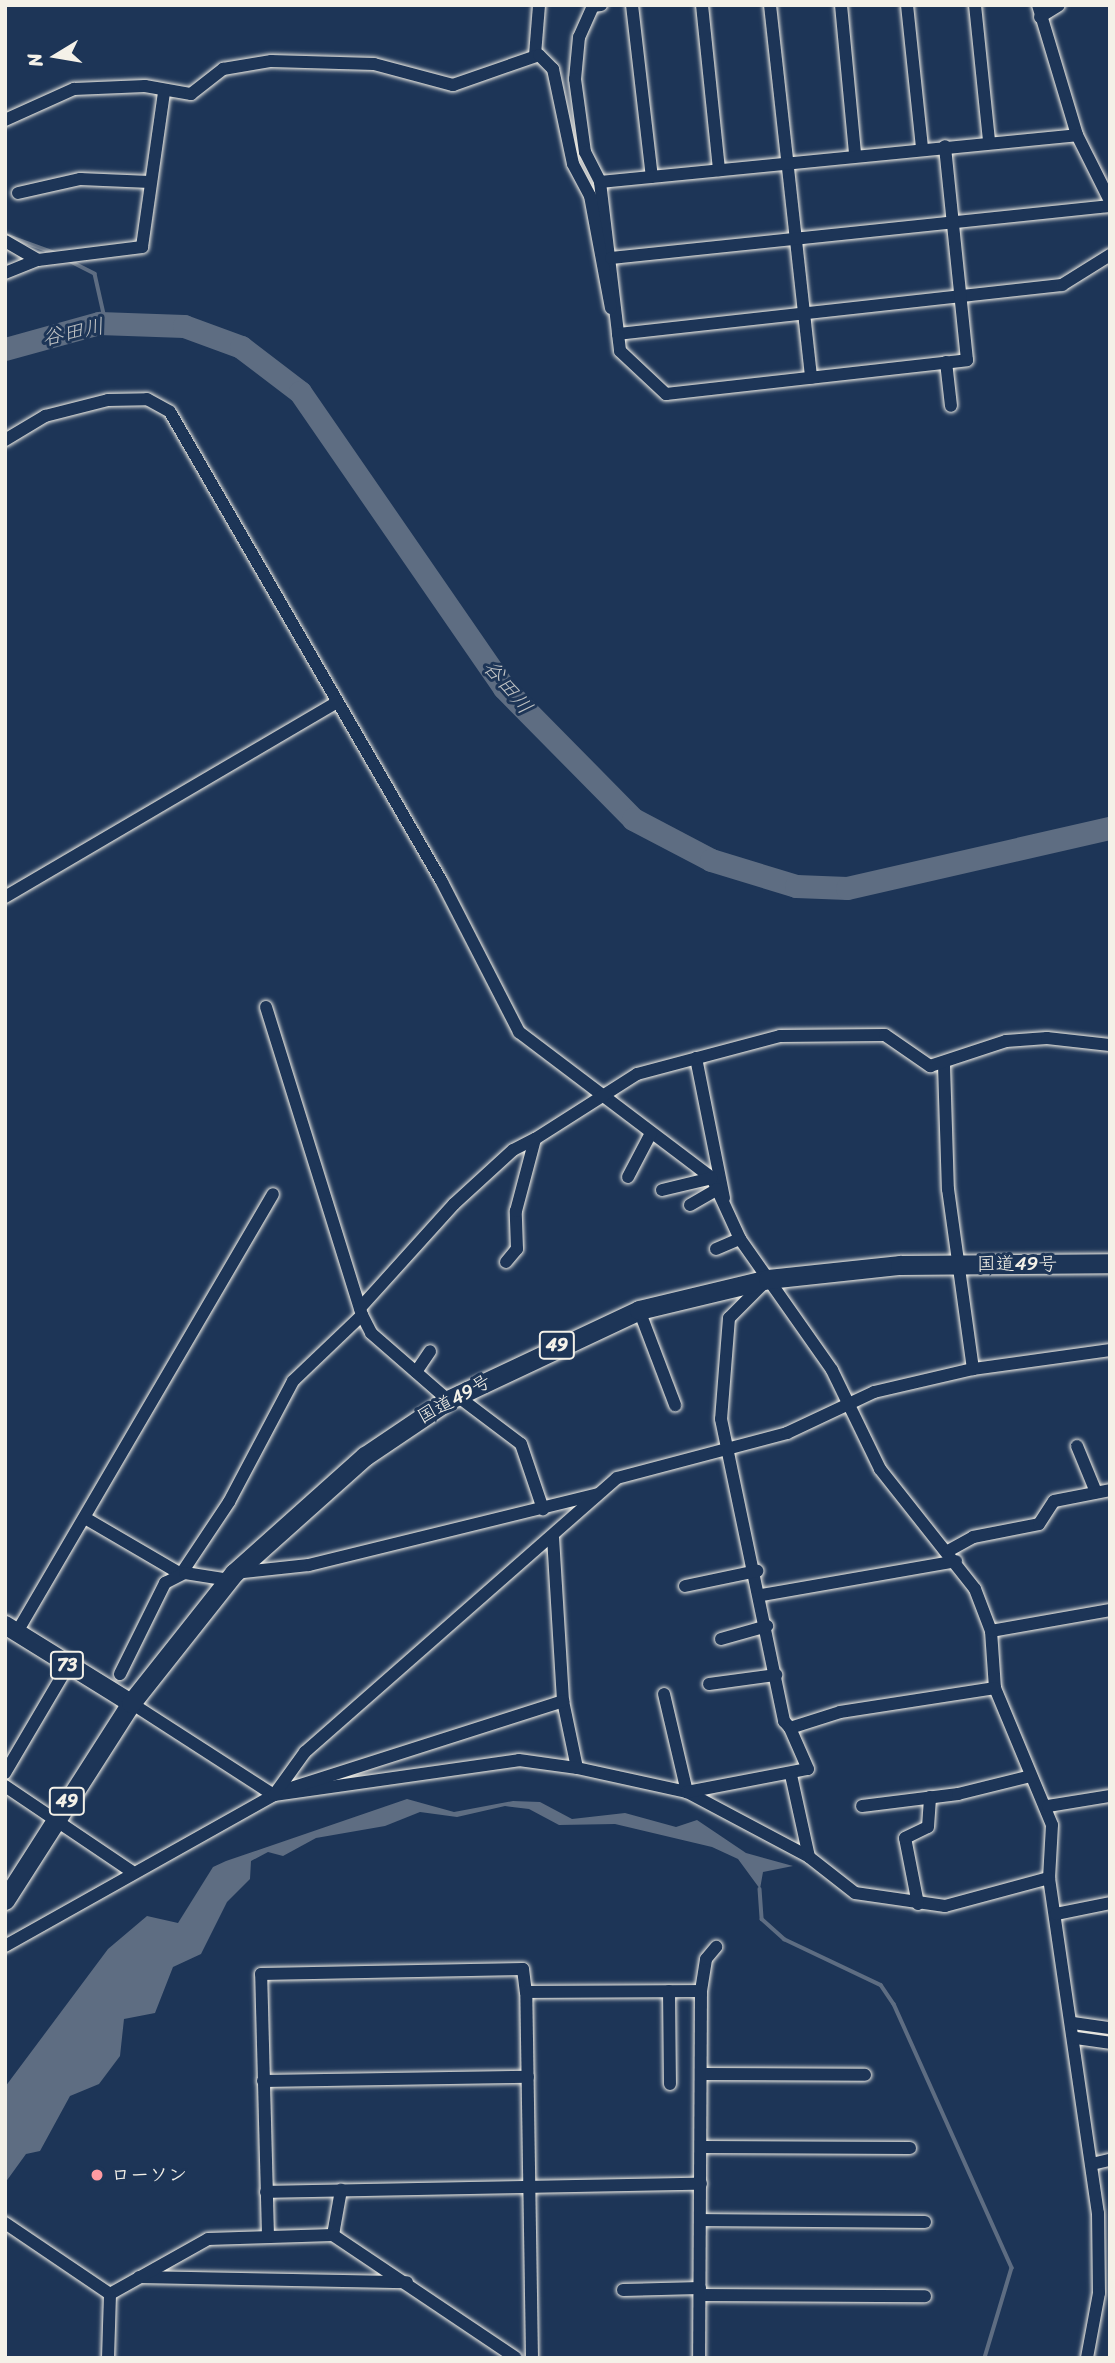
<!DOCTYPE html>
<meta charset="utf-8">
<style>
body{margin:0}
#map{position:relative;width:1115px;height:2363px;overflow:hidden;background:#1d3557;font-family:Sriracha,"Klee One",sans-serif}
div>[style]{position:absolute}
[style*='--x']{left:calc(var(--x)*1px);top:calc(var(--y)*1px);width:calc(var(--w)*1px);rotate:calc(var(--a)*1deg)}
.water>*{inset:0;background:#5e6d82}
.stream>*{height:3.5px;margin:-1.75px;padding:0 1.75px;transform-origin:1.75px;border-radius:1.75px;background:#5e6d82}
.river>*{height:23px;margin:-11.5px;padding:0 11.5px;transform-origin:11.5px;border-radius:11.5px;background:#5e6d82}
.roads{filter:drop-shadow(0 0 2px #f4f1e8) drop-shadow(0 0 2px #f4f1e8)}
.minor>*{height:12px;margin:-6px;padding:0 6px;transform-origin:6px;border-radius:6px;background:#1d3557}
.primary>*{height:18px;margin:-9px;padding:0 9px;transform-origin:9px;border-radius:9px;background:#1d3557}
.trunk>*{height:19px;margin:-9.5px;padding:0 9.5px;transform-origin:9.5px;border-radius:9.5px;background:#1d3557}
.dots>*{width:19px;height:19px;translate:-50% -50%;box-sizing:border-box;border:4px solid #1d3557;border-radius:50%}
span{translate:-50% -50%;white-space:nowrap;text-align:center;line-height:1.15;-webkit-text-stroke:6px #1d3557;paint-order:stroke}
.shield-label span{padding:2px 5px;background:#1d3557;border:2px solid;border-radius:5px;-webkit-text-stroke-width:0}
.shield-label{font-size:18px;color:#f4f1e8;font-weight:700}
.street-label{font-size:19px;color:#f4f1e8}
.poi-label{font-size:19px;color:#f4f1e8;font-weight:700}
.left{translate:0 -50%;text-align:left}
.water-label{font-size:21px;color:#c0c3c4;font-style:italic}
.frame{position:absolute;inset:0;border:7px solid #f4f1e8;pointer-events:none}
.north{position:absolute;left:21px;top:21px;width:70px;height:70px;-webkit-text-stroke:5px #1d3557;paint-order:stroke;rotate:259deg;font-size:19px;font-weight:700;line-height:28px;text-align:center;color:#f4f1e8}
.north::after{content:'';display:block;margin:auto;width:24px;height:32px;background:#f4f1e8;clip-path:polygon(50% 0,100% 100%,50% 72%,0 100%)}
</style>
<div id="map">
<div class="water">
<i style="clip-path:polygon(407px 1799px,454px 1812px,513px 1801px,540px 1802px,572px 1819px,625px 1813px,676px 1827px,697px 1820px,746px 1853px,793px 1866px,763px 1872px,760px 1889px,738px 1859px,712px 1847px,615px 1824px,559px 1825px,529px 1809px,505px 1806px,457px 1817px,420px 1812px,385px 1826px,316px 1838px,283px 1856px,268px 1852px,251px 1861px,250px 1879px,227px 1902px,201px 1954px,173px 1967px,155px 2013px,124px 2019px,120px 2056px,99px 2084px,70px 2096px,40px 2151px,26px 2154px,5px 2183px,5px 2087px,108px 1949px,147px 1916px,178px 1923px,213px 1867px,226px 1861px)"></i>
</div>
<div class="stream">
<i style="--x:5;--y:235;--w:53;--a:19.8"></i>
<i style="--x:68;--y:260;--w:30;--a:27"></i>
<i style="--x:95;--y:274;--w:50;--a:77.3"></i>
<i style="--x:760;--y:1889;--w:30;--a:86"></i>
<i style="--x:762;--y:1919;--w:30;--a:42"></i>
<i style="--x:784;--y:1939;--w:107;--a:25.4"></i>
<i style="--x:881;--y:1985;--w:23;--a:56"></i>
<i style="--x:894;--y:2004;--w:289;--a:65.9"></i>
<i style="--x:1012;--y:2268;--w:94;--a:106.7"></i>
</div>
<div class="river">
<i style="--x:5;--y:349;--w:98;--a:-15.5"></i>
<i style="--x:99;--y:323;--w:85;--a:2"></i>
<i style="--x:184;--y:326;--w:61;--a:20.2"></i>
<i style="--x:241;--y:347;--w:74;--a:37.3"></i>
<i style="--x:300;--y:392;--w:359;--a:55.4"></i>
<i style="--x:504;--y:688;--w:184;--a:45.4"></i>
<i style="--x:633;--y:819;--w:88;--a:27.7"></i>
<i style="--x:711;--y:860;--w:89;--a:17"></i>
<i style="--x:796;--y:886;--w:51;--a:2.2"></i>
<i style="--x:847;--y:888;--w:270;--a:-12.9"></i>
</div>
<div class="roads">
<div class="minor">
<i style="--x:601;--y:5;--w:8;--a:173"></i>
<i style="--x:593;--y:6;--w:34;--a:114"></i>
<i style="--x:579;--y:37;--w:42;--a:95.4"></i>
<i style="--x:575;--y:79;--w:74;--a:82.2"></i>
<i style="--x:585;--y:152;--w:34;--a:63"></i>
<i style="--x:600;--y:182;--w:153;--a:83.2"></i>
<i style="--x:618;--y:334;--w:447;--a:-6.3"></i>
<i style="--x:1062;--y:285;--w:57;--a:-32"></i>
<i style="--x:632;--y:5;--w:173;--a:83.4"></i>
<i style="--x:702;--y:5;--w:166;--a:84.1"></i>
<i style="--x:770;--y:5;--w:375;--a:83.7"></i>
<i style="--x:841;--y:5;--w:150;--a:84.6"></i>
<i style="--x:907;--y:5;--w:144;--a:84"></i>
<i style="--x:975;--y:5;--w:136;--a:84.1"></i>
<i style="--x:1038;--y:5;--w:136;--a:73.3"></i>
<i style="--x:1077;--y:135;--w:74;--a:63.4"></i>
<i style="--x:1040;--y:17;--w:22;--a:-32"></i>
<i style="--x:535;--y:55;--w:50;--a:-85.4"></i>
<i style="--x:5;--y:120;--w:76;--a:-24.2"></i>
<i style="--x:74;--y:89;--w:71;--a:-2.4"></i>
<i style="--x:145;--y:86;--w:47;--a:9.9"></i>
<i style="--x:191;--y:94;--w:41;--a:-38"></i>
<i style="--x:223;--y:69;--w:49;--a:-9.5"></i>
<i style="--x:271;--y:61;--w:103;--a:1.7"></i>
<i style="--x:374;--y:64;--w:82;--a:14.9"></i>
<i style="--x:453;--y:85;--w:91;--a:-19.2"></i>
<i style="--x:539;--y:55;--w:20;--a:45"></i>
<i style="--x:553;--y:69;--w:97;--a:78.1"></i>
<i style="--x:573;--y:164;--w:36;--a:62"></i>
<i style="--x:590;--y:196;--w:114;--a:79.4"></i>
<i style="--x:600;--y:182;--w:479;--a:-5.6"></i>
<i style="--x:18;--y:193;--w:64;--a:-12.7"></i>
<i style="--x:80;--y:179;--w:70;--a:2.5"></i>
<i style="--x:5;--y:241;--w:38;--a:30"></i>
<i style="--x:611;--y:258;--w:502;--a:-5.95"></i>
<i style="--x:5;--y:273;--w:35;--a:-22"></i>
<i style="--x:38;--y:260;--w:105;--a:-7.1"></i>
<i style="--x:142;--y:247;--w:157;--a:-81.9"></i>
<i style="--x:618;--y:334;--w:17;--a:83"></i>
<i style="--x:620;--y:351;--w:63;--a:43.1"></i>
<i style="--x:666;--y:394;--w:303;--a:-6.4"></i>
<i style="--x:967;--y:360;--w:215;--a:-95.9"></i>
<i style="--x:946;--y:362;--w:44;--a:83.5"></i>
<i style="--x:5;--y:440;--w:47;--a:-31"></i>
<i style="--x:45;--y:416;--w:65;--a:-14.3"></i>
<i style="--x:108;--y:400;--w:39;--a:-1"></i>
<i style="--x:147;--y:399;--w:26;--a:29"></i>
<i style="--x:170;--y:412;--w:543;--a:59.94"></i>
<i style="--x:442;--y:882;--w:169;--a:62.8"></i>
<i style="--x:519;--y:1032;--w:242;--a:37.1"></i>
<i style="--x:712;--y:1178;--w:67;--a:65.3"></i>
<i style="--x:740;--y:1239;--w:160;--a:54.9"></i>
<i style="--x:832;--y:1370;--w:110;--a:64.1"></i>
<i style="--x:880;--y:1469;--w:153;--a:51.6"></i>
<i style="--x:975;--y:1589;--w:45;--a:69.1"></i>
<i style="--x:991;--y:1631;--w:57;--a:86"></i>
<i style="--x:995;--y:1688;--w:148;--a:67.4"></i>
<i style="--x:1052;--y:1825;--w:53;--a:93.2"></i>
<i style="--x:1049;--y:1878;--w:339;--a:81.7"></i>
<i style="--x:1098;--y:2213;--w:80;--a:89.3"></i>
<i style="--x:1099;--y:2293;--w:66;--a:100.5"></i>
<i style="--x:5;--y:897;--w:385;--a:-30.4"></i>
<i style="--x:266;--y:1007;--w:323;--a:72.7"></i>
<i style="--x:362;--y:1315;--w:20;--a:63"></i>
<i style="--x:371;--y:1333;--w:102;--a:41"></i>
<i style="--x:696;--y:1058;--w:143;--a:78.7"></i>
<i style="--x:944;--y:1065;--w:124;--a:88.2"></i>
<i style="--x:948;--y:1189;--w:182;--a:82.1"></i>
<i style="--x:628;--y:1177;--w:50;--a:-62.4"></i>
<i style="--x:662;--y:1190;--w:51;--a:-13.5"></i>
<i style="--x:690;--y:1205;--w:32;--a:-30"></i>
<i style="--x:716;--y:1249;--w:26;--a:-23"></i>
<i style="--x:506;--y:1262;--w:17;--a:-50"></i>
<i style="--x:517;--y:1249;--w:38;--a:-92"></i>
<i style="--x:516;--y:1211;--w:74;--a:-75.2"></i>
<i style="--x:535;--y:1139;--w:121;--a:-32.5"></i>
<i style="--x:637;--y:1074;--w:148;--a:-14.9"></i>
<i style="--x:780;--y:1036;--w:105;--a:-0.5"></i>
<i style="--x:885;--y:1035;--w:55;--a:34.6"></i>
<i style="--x:930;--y:1066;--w:80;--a:-18.2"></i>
<i style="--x:1006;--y:1041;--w:41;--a:-4.2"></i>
<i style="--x:1047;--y:1038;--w:63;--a:6.3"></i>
<i style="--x:768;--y:1279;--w:55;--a:135"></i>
<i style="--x:729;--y:1318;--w:101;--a:94.5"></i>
<i style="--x:721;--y:1419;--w:309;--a:78.2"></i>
<i style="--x:784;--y:1721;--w:9;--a:49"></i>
<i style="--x:790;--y:1728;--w:52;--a:-17.7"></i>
<i style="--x:840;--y:1712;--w:157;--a:-8.8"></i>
<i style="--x:360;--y:1308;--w:140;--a:-47.9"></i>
<i style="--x:454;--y:1204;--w:80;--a:-42.5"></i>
<i style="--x:513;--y:1150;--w:25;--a:-27"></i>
<i style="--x:639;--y:1310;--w:102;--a:69.2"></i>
<i style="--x:416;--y:1372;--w:25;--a:-56"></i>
<i style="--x:456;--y:1395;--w:81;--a:37"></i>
<i style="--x:521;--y:1444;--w:69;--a:71.3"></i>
<i style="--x:1077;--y:1446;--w:50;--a:67.6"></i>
<i style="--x:85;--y:1518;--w:111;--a:30.3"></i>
<i style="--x:181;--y:1574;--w:87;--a:-56.3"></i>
<i style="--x:229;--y:1502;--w:137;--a:-62.1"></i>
<i style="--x:293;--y:1381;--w:95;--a:-43.7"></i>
<i style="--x:553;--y:1537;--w:164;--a:86.5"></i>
<i style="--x:563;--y:1701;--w:68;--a:78.2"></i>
<i style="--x:577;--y:1768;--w:113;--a:12.3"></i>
<i style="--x:687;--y:1792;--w:138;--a:28"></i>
<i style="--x:809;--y:1857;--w:58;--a:38"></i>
<i style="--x:855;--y:1893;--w:91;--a:8.2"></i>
<i style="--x:945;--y:1906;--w:108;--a:-15.1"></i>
<i style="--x:948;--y:1551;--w:29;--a:-29"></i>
<i style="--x:973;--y:1537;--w:67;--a:-11.1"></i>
<i style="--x:1039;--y:1524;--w:27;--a:-57"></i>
<i style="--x:1054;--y:1501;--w:57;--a:-11.1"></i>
<i style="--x:234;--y:1573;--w:75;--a:-6.1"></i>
<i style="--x:309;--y:1565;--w:297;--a:-13.8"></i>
<i style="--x:685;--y:1586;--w:74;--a:-11.8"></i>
<i style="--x:762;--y:1595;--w:197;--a:-9.9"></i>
<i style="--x:991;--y:1631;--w:121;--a:-10"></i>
<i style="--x:17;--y:1632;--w:507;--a:-59.69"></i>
<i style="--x:721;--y:1639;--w:48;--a:-15.8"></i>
<i style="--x:120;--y:1674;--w:102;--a:-63.7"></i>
<i style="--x:165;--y:1583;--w:22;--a:-27"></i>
<i style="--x:185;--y:1573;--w:45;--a:9"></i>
<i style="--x:709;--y:1684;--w:68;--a:-7.7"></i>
<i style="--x:664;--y:1694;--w:101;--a:76.8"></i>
<i style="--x:687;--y:1792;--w:123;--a:-10.8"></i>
<i style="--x:808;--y:1769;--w:45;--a:-113.7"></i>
<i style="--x:131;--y:1703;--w:170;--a:32.8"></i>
<i style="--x:274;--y:1795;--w:247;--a:-8.1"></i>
<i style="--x:519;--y:1760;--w:59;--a:7.9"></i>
<i style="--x:5;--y:1773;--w:124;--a:-59.5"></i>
<i style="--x:791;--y:1775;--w:84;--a:77.6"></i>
<i style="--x:5;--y:1786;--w:152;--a:34"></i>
<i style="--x:291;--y:1788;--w:286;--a:-17.7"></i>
<i style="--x:862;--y:1806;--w:97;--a:-7.1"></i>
<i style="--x:958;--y:1794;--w:75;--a:-13.9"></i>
<i style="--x:1048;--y:1806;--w:63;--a:-9.2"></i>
<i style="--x:918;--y:1904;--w:67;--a:-101.1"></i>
<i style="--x:905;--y:1838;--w:25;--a:-26"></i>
<i style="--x:928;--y:1827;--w:30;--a:-86"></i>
<i style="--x:1056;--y:1914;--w:55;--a:-11.5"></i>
<i style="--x:5;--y:1946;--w:308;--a:-29.3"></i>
<i style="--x:274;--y:1795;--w:53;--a:-54.2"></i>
<i style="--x:305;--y:1752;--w:415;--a:-41.3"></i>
<i style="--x:617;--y:1478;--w:176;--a:-14.8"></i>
<i style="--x:787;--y:1433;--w:96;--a:-25.2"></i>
<i style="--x:874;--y:1392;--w:102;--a:-13.1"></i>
<i style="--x:973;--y:1369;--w:138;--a:-7.9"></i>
<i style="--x:669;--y:1991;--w:93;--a:89.4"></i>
<i style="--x:701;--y:1991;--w:32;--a:-81"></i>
<i style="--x:706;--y:1959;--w:16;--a:-50"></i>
<i style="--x:1073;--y:2023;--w:37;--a:8"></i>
<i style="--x:1076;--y:2038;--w:34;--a:8"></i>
<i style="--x:701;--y:2074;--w:164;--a:0.3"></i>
<i style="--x:263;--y:2081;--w:265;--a:-0.9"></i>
<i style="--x:701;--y:2147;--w:209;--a:0.3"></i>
<i style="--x:1092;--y:2164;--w:18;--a:-13"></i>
<i style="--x:266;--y:2192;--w:435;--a:-1.1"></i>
<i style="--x:701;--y:2220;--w:224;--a:0.5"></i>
<i style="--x:5;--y:2223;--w:127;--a:34.1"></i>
<i style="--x:333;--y:2235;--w:46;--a:-79.9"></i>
<i style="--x:268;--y:2236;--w:262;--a:-91.5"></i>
<i style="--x:261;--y:1974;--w:262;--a:-1.1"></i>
<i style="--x:523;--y:1969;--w:23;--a:83"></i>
<i style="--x:139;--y:2277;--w:268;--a:1.1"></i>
<i style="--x:623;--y:2290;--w:77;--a:-1.5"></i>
<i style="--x:110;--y:2294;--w:112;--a:-29.3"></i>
<i style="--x:208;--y:2239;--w:125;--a:-1.8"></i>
<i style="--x:333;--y:2235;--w:220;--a:33.9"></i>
<i style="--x:700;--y:2295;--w:225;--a:0.3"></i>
<i style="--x:108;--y:2358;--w:64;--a:-88.2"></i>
<i style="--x:532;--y:2358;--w:366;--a:-90.9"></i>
<i style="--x:526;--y:1992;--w:175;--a:-0.3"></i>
<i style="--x:701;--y:1991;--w:367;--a:90.3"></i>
</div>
<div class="primary">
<i style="--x:5;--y:1625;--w:148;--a:31.8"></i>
</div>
<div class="trunk">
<i style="--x:5;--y:1900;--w:234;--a:-57.4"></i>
<i style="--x:131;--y:1703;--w:166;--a:-51.6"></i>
<i style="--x:234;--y:1573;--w:176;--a:-41.8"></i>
<i style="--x:365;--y:1456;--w:100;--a:-34"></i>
<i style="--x:448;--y:1400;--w:211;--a:-25.2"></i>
<i style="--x:639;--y:1310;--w:133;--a:-13.5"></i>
<i style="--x:768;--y:1279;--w:133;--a:-6.1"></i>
<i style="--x:900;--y:1265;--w:210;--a:-0.5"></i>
</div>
</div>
<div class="dots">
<i style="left:97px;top:2175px;background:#ff9aa2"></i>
</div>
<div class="shield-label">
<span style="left:557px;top:1345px">49</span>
<span style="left:67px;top:1665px">73</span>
<span style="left:67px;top:1801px">49</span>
</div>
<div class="street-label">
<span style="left:1017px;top:1264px">国道49号</span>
<span style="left:454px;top:1399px;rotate:-29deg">国道49号</span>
</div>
<div class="poi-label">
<span class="left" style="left:111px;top:2175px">ローソン</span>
</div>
<div class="water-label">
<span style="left:73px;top:332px;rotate:-12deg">谷田川</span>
<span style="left:508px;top:687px;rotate:50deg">谷田川</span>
</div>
<div class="frame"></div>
<div class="north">N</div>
</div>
